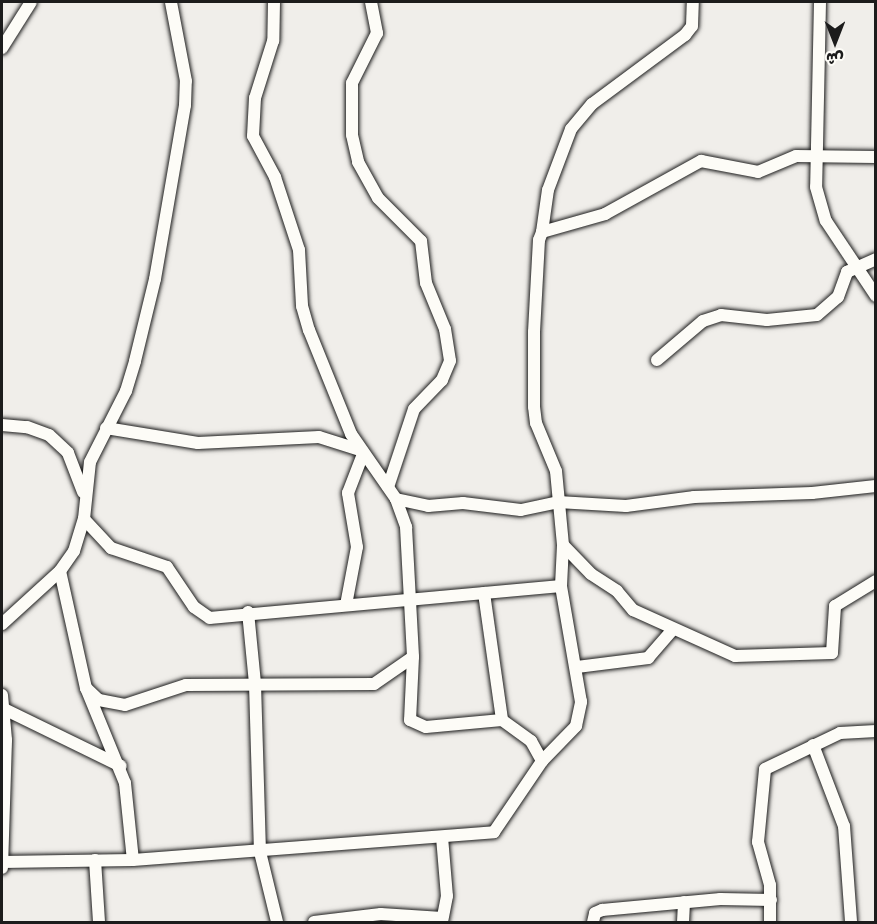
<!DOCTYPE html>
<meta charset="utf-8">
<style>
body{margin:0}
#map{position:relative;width:877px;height:924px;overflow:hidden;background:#f0eeea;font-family:"Playpen Sans","Playpen Sans Arabic",sans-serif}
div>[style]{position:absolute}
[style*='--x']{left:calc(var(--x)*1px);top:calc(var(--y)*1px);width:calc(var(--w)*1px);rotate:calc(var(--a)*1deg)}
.roads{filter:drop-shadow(0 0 2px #1c1c1c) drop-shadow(0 0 2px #1c1c1c)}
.minor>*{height:12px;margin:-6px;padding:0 6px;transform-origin:6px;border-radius:6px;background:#fdfcf7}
span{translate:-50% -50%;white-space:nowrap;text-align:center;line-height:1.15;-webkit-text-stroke:6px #fdfcf7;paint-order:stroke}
.frame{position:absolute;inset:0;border:3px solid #1c1c1c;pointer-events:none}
.north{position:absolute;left:805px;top:12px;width:60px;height:60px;-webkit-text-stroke:4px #fdfcf7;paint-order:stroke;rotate:180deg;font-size:16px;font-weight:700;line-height:24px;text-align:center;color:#1c1c1c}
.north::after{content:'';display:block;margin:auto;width:21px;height:27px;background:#1c1c1c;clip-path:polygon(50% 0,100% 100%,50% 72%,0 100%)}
</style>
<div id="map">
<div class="roads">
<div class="minor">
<i style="--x:274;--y:2;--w:39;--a:91"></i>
<i style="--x:273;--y:41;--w:60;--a:107.5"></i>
<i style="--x:255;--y:98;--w:38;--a:93"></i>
<i style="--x:253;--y:136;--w:47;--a:61.8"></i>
<i style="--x:275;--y:177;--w:77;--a:71.8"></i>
<i style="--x:299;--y:250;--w:56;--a:86.9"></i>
<i style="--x:302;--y:306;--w:25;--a:74"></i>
<i style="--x:309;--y:330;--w:112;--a:68"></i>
<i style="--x:351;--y:434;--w:79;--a:55.3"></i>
<i style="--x:396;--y:499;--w:30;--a:70"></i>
<i style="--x:406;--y:527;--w:130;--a:86.9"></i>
<i style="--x:413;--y:657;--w:63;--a:92.7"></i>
<i style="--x:410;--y:720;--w:17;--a:24"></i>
<i style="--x:426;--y:727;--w:76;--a:-5.3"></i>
<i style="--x:502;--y:720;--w:36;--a:36"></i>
<i style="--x:531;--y:741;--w:23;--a:61"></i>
<i style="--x:371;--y:2;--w:32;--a:79"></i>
<i style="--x:377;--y:33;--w:56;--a:116.6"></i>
<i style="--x:352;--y:83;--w:52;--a:90"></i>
<i style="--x:352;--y:135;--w:28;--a:77"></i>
<i style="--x:358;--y:162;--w:41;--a:60.9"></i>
<i style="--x:378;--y:198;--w:61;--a:45"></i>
<i style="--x:421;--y:241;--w:42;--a:83.2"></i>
<i style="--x:426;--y:283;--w:50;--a:67.6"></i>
<i style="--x:445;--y:329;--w:32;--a:81"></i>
<i style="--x:450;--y:361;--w:21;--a:113"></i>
<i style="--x:442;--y:380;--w:40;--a:134"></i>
<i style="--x:414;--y:409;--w:82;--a:108.4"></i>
<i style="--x:820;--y:2;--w:185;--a:91.2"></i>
<i style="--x:816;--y:187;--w:35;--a:74"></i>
<i style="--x:826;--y:221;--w:90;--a:56.3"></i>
<i style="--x:2;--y:48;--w:54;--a:-57.8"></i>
<i style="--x:542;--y:232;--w:42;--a:-81.9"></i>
<i style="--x:548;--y:190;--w:65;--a:-69.3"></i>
<i style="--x:571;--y:129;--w:33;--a:-50"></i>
<i style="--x:592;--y:104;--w:116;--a:-36.6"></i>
<i style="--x:685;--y:35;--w:11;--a:-52"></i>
<i style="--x:692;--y:26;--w:24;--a:-88"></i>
<i style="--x:657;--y:360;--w:60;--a:-40.3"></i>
<i style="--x:703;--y:321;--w:19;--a:-18"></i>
<i style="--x:721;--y:315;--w:46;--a:6.2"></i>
<i style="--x:767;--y:320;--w:50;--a:-5.7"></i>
<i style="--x:817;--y:315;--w:28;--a:-41"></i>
<i style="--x:838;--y:297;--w:27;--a:-70"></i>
<i style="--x:847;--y:272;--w:32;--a:-24"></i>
<i style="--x:2;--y:425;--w:25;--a:5"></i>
<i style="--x:27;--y:427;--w:23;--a:20"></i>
<i style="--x:49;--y:435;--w:26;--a:43"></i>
<i style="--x:68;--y:453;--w:42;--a:69"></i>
<i style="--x:106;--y:428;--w:93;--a:9.3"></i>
<i style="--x:198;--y:443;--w:121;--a:-2.8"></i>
<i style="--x:319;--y:437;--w:43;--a:17.6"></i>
<i style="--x:396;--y:499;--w:33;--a:12"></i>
<i style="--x:428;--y:506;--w:35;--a:-5"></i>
<i style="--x:463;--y:503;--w:58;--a:6.9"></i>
<i style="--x:521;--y:510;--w:38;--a:-12"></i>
<i style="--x:558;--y:502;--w:68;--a:3.4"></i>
<i style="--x:626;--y:506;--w:69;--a:-7.5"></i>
<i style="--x:694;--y:497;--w:118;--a:-1.9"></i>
<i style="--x:812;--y:493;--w:64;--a:-6.2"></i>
<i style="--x:84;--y:519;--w:40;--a:47"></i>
<i style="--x:111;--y:548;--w:59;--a:18.7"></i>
<i style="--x:167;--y:567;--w:48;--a:56"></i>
<i style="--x:194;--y:607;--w:19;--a:35"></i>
<i style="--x:210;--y:618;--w:352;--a:-5.2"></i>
<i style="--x:563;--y:545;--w:40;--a:46"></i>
<i style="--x:591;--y:574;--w:31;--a:33"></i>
<i style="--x:617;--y:591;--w:25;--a:50"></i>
<i style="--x:633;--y:610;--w:112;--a:24.3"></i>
<i style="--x:735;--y:656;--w:97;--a:-1.8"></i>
<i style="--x:832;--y:653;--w:47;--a:-86.3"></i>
<i style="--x:835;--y:606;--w:48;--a:-31.4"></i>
<i style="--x:60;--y:571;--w:120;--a:77.5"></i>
<i style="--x:86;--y:688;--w:103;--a:67.7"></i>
<i style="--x:125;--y:783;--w:77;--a:84.1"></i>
<i style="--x:484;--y:593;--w:128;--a:81.9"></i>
<i style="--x:346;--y:605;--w:59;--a:-79.3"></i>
<i style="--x:357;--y:547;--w:55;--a:-99.5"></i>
<i style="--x:348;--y:493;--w:42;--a:-69"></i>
<i style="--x:248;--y:612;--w:72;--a:84.4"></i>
<i style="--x:255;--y:684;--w:168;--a:88.3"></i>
<i style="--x:260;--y:852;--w:72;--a:76.3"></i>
<i style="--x:2;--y:624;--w:79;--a:-42.4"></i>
<i style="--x:60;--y:571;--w:24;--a:-55"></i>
<i style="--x:74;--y:551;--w:34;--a:-73"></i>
<i style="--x:84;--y:519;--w:57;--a:-84"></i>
<i style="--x:90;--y:462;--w:80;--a:-63.1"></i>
<i style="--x:126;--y:391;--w:31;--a:-73"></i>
<i style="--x:135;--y:361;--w:84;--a:-76.3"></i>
<i style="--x:155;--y:279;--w:177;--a:-80.2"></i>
<i style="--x:185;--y:105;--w:24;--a:-88"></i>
<i style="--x:186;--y:81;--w:80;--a:-100.8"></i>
<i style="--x:577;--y:667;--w:72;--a:-7.2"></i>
<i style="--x:648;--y:658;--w:38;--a:-49"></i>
<i style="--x:86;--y:688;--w:18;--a:43"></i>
<i style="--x:99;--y:700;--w:26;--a:11"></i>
<i style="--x:125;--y:705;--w:64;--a:-18.2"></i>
<i style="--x:186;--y:685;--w:188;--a:-0.3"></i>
<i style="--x:374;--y:684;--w:47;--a:-34.7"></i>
<i style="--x:2;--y:695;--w:45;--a:84.9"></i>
<i style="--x:6;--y:740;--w:128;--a:91.8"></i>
<i style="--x:2;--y:708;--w:132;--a:26"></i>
<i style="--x:813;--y:745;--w:87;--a:69.1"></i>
<i style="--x:844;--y:826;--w:96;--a:85.8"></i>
<i style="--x:442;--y:837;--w:59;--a:85.2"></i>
<i style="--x:447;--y:896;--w:26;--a:101"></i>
<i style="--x:95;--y:860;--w:62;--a:86.3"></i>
<i style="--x:2;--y:862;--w:131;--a:-0.9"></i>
<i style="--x:133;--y:860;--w:362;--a:-4.4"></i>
<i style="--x:494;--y:832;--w:86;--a:-55.9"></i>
<i style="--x:542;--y:761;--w:49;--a:-45.8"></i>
<i style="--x:576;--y:726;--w:25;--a:-78"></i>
<i style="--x:581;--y:702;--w:118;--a:-99.8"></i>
<i style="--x:561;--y:586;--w:41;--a:-87.2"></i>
<i style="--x:563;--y:545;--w:74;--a:-95.4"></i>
<i style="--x:556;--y:471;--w:52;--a:-112.6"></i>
<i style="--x:536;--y:423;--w:16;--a:-97"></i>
<i style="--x:534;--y:407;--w:75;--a:-90"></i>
<i style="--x:534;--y:332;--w:92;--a:-86.9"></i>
<i style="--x:539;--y:240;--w:9;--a:-69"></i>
<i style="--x:542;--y:232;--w:66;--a:-15.9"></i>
<i style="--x:605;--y:214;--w:110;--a:-28.9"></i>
<i style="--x:701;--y:161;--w:58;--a:10.9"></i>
<i style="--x:758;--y:172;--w:41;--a:-22.8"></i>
<i style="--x:796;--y:156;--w:80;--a:0.7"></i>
<i style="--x:314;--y:922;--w:67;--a:-6.8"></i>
<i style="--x:381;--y:914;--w:61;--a:3.8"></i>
<i style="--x:593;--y:922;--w:9;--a:-77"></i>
<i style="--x:595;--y:913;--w:8;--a:-23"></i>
<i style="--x:602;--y:910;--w:119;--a:-5.3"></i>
<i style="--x:720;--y:899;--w:51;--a:1.1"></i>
<i style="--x:683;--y:922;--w:20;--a:-87"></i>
<i style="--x:770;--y:922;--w:37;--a:-90"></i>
<i style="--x:770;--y:885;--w:45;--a:-105.6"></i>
<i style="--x:758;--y:842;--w:73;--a:-84.5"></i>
<i style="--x:765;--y:769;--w:83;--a:-25.6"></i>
<i style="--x:840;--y:733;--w:36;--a:-3"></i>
</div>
</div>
<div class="frame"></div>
<div class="north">ش</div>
</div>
